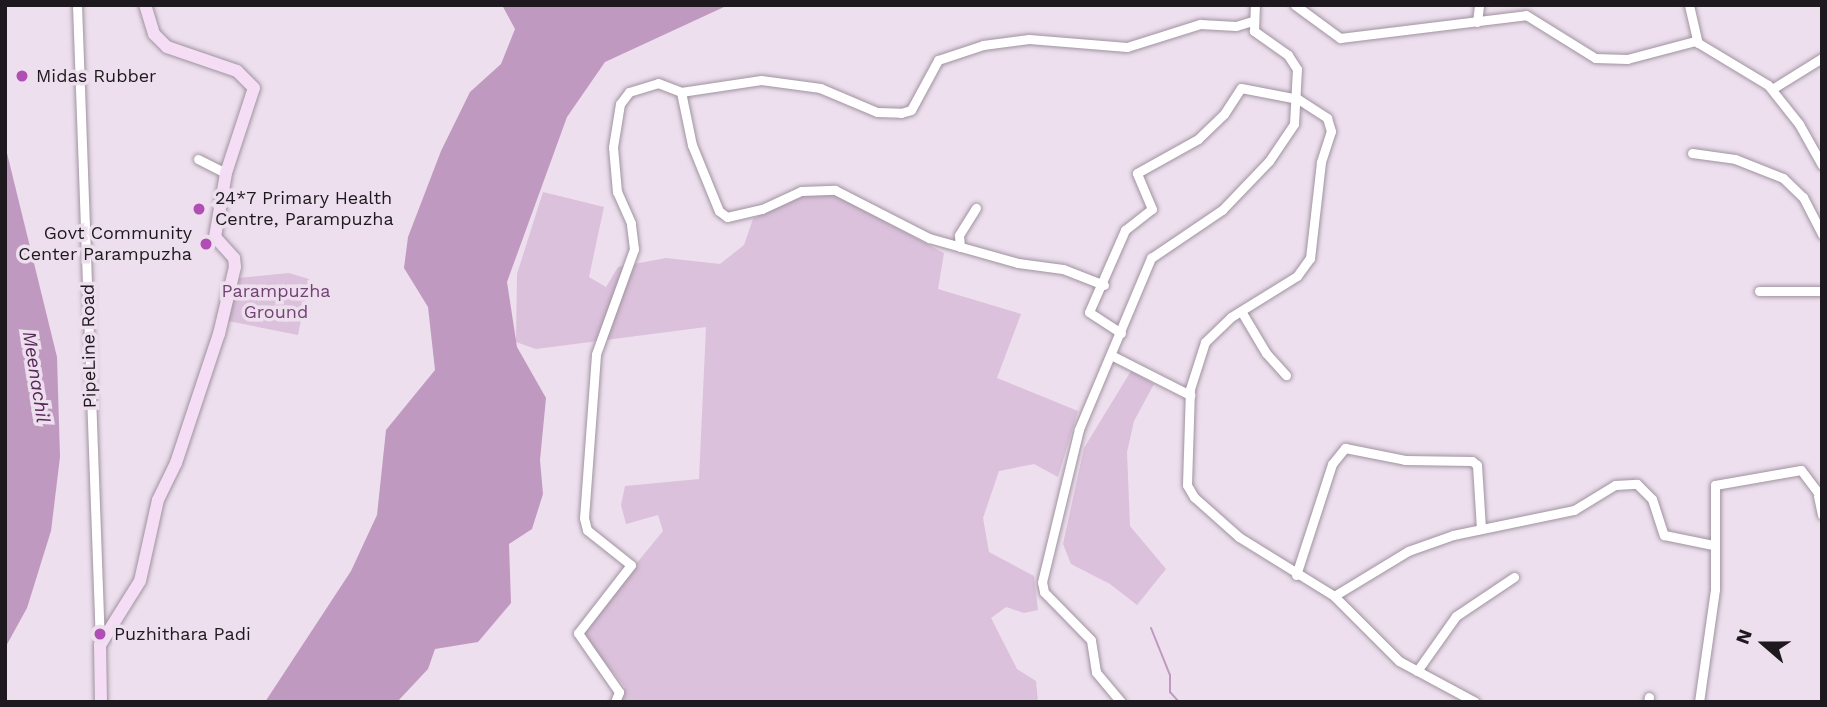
<!DOCTYPE html>
<style>
body{margin:0}
#map{position:relative;width:1827px;height:707px;overflow:hidden;background:#eddfed;font-family:"Work Sans",sans-serif}
div>[style]{position:absolute}
[style*='--x']{left:calc(var(--x)*1px);top:calc(var(--y)*1px);width:calc(var(--w)*1px);rotate:calc(var(--a)*1deg)}
.green>*{inset:0;background:#dbc1db}
.water>*{inset:0;background:#c099c0}
.stream>*{height:2px;margin:-1px;padding:0 1px;transform-origin:1px;border-radius:1px;background:#c099c0}
.roads{filter:drop-shadow(0 0 2px #a093a0) drop-shadow(0 0 2px #a093a0)}
.street>*{height:9px;margin:-4.5px;padding:0 4.5px;transform-origin:4.5px;border-radius:4.5px;background:#fff}
.secondary>*{height:12px;margin:-6px;padding:0 6px;transform-origin:6px;border-radius:6px;background:#f4ddf5}
.dots>*{width:19px;height:19px;translate:-50% -50%;box-sizing:border-box;border:4px solid #eddfed;border-radius:50%}
span{translate:-50% -50%;white-space:nowrap;text-align:center;line-height:1.15;-webkit-text-stroke:7px #eddfed;paint-order:stroke}
.poi-label{font-size:18px;color:#1e191e}
.left{translate:0 -50%;text-align:left}
.right{translate:-100% -50%;text-align:right}
.park-label{font-size:18px;color:#734275}
.street-label{font-size:18px;color:#1e191e}
.water-label{font-size:19px;color:#58295a;font-style:italic}
.frame{position:absolute;inset:0;border:7px solid #1e191e;pointer-events:none}
.north{position:absolute;left:1729px;top:609px;width:70px;height:70px;-webkit-text-stroke:5px #eddfed;paint-order:stroke;rotate:290deg;font-size:19px;font-weight:700;line-height:28px;text-align:center;color:#1e191e}
.north::after{content:'';display:block;margin:auto;width:24px;height:32px;background:#1e191e;clip-path:polygon(50% 0,100% 100%,50% 72%,0 100%)}
</style>
<div id="map">
<div class="green">
<i style="clip-path:polygon(543px 192px,604px 207px,589px 277px,606px 287px,618px 267px,666px 258px,720px 264px,744px 245px,753px 219px,797px 196px,835px 195px,944px 253px,938px 289px,1021px 314px,997px 378px,1078px 411px,1058px 477px,1034px 464px,999px 471px,983px 518px,989px 552px,1034px 576px,1038px 610px,1024px 613px,1006px 607px,991px 618px,1017px 669px,1036px 681px,1038px 702px,619px 702px,625px 687px,580px 632px,663px 531px,658px 515px,626px 524px,621px 505px,625px 486px,699px 479px,706px 327px,536px 349px,516px 342px,517px 274px)"></i>
<i style="clip-path:polygon(289px 273px,309px 279px,298px 335px,228px 321px,239px 278px)"></i>
<i style="clip-path:polygon(1131px 371px,1154px 384px,1134px 421px,1127px 452px,1130px 526px,1166px 569px,1137px 605px,1110px 584px,1071px 564px,1063px 544px,1084px 448px)"></i>
</div>
<div class="water">
<i style="clip-path:polygon(502px 5px,740px 5px,724px 7px,605px 62px,567px 117px,507px 282px,517px 347px,546px 398px,540px 460px,543px 494px,532px 529px,509px 544px,511px 603px,478px 642px,435px 649px,428px 669px,397px 702px,265px 702px,351px 571px,377px 515px,386px 430px,435px 370px,428px 307px,404px 268px,408px 237px,441px 151px,470px 92px,501px 64px,515px 29px)"></i>
<i style="clip-path:polygon(5px 145px,57px 357px,60px 457px,51px 531px,27px 608px,5px 648px)"></i>
</div>
<div class="stream">
<i style="--x:1151;--y:628;--w:51;--a:68"></i>
<i style="--x:1170;--y:675;--w:17;--a:90"></i>
<i style="--x:1170;--y:692;--w:13;--a:48"></i>
</div>
<div class="roads">
<div class="street">
<i style="--x:77;--y:5;--w:640;--a:87.94"></i>
<i style="--x:1295;--y:5;--w:56;--a:36.3"></i>
<i style="--x:1340;--y:38;--w:187;--a:-7"></i>
<i style="--x:1526;--y:15;--w:81;--a:31.9"></i>
<i style="--x:1595;--y:58;--w:32;--a:2"></i>
<i style="--x:1627;--y:59;--w:70;--a:-14.8"></i>
<i style="--x:1695;--y:41;--w:85;--a:31.1"></i>
<i style="--x:1768;--y:85;--w:50;--a:51.5"></i>
<i style="--x:1799;--y:124;--w:47;--a:60.7"></i>
<i style="--x:1689;--y:5;--w:39;--a:77"></i>
<i style="--x:1477;--y:22;--w:17;--a:-83"></i>
<i style="--x:1772;--y:89;--w:59;--a:-31.8"></i>
<i style="--x:681;--y:92;--w:81;--a:-8.5"></i>
<i style="--x:761;--y:80;--w:60;--a:7.7"></i>
<i style="--x:820;--y:88;--w:62;--a:22.8"></i>
<i style="--x:877;--y:112;--w:24;--a:2"></i>
<i style="--x:901;--y:113;--w:10;--a:-17"></i>
<i style="--x:911;--y:110;--w:57;--a:-61.6"></i>
<i style="--x:938;--y:60;--w:47;--a:-18.4"></i>
<i style="--x:983;--y:45;--w:46;--a:-7.4"></i>
<i style="--x:1029;--y:39;--w:98;--a:4.7"></i>
<i style="--x:1127;--y:47;--w:77;--a:-17.5"></i>
<i style="--x:1200;--y:24;--w:36;--a:3"></i>
<i style="--x:1236;--y:26;--w:17;--a:-17"></i>
<i style="--x:1692;--y:153;--w:43;--a:7.9"></i>
<i style="--x:1735;--y:159;--w:52;--a:21.6"></i>
<i style="--x:1783;--y:178;--w:28;--a:44"></i>
<i style="--x:1803;--y:197;--w:42;--a:62.8"></i>
<i style="--x:198;--y:159;--w:31;--a:27"></i>
<i style="--x:960;--y:247;--w:12;--a:-95"></i>
<i style="--x:959;--y:235;--w:32;--a:-58"></i>
<i style="--x:1759;--y:291;--w:63;--a:0"></i>
<i style="--x:1241;--y:311;--w:49;--a:59.2"></i>
<i style="--x:1266;--y:353;--w:30;--a:48"></i>
<i style="--x:1121;--y:333;--w:38;--a:-147"></i>
<i style="--x:1089;--y:312;--w:90;--a:-66.3"></i>
<i style="--x:1125;--y:230;--w:34;--a:-38"></i>
<i style="--x:1152;--y:209;--w:39;--a:-113"></i>
<i style="--x:1137;--y:173;--w:70;--a:-29.1"></i>
<i style="--x:1198;--y:139;--w:36;--a:-44"></i>
<i style="--x:1224;--y:114;--w:31;--a:-57"></i>
<i style="--x:1241;--y:88;--w:58;--a:10.9"></i>
<i style="--x:1298;--y:99;--w:35;--a:33"></i>
<i style="--x:1327;--y:118;--w:14;--a:73"></i>
<i style="--x:1331;--y:131;--w:33;--a:108"></i>
<i style="--x:1321;--y:162;--w:97;--a:96.5"></i>
<i style="--x:1310;--y:258;--w:22;--a:126"></i>
<i style="--x:1297;--y:276;--w:78;--a:148.2"></i>
<i style="--x:1231;--y:317;--w:36;--a:136"></i>
<i style="--x:1205;--y:342;--w:49;--a:107.7"></i>
<i style="--x:1190;--y:389;--w:96;--a:91.8"></i>
<i style="--x:1187;--y:485;--w:14;--a:60"></i>
<i style="--x:1194;--y:497;--w:60;--a:41.6"></i>
<i style="--x:1239;--y:537;--w:112;--a:31.8"></i>
<i style="--x:1334;--y:596;--w:92;--a:45"></i>
<i style="--x:1399;--y:661;--w:86;--a:28.3"></i>
<i style="--x:1111;--y:355;--w:89;--a:26.9"></i>
<i style="--x:1818;--y:496;--w:19;--a:78"></i>
<i style="--x:1296;--y:575;--w:117;--a:-72"></i>
<i style="--x:1332;--y:464;--w:21;--a:-51"></i>
<i style="--x:1345;--y:448;--w:61;--a:11.3"></i>
<i style="--x:1405;--y:460;--w:67;--a:0.9"></i>
<i style="--x:1472;--y:461;--w:6;--a:39"></i>
<i style="--x:1477;--y:465;--w:63;--a:86.4"></i>
<i style="--x:1334;--y:596;--w:87;--a:-31.3"></i>
<i style="--x:1408;--y:551;--w:48;--a:-19.6"></i>
<i style="--x:1453;--y:535;--w:124;--a:-11.7"></i>
<i style="--x:1574;--y:510;--w:48;--a:-31.4"></i>
<i style="--x:1615;--y:485;--w:22;--a:-3"></i>
<i style="--x:1637;--y:484;--w:21;--a:45"></i>
<i style="--x:1652;--y:499;--w:38;--a:72"></i>
<i style="--x:1664;--y:535;--w:50;--a:11.5"></i>
<i style="--x:1417;--y:671;--w:67;--a:-54.7"></i>
<i style="--x:1456;--y:616;--w:70;--a:-33.9"></i>
<i style="--x:615;--y:702;--w:11;--a:-68"></i>
<i style="--x:619;--y:692;--w:72;--a:-124.8"></i>
<i style="--x:578;--y:633;--w:86;--a:-52.1"></i>
<i style="--x:631;--y:565;--w:56;--a:-141.5"></i>
<i style="--x:587;--y:530;--w:12;--a:-104"></i>
<i style="--x:584;--y:518;--w:164;--a:-85.8"></i>
<i style="--x:596;--y:354;--w:112;--a:-70.1"></i>
<i style="--x:634;--y:249;--w:26;--a:-97"></i>
<i style="--x:631;--y:223;--w:34;--a:-114"></i>
<i style="--x:617;--y:192;--w:45;--a:-95.1"></i>
<i style="--x:613;--y:147;--w:44;--a:-80.8"></i>
<i style="--x:620;--y:104;--w:15;--a:-53"></i>
<i style="--x:629;--y:92;--w:30;--a:-17"></i>
<i style="--x:658;--y:83;--w:25;--a:21"></i>
<i style="--x:681;--y:92;--w:54;--a:78.3"></i>
<i style="--x:692;--y:145;--w:71;--a:67.8"></i>
<i style="--x:719;--y:211;--w:10;--a:37"></i>
<i style="--x:727;--y:217;--w:36;--a:-13"></i>
<i style="--x:762;--y:209;--w:43;--a:-24.8"></i>
<i style="--x:801;--y:191;--w:34;--a:-2"></i>
<i style="--x:835;--y:190;--w:106;--a:27.1"></i>
<i style="--x:929;--y:238;--w:92;--a:15.7"></i>
<i style="--x:1018;--y:263;--w:45;--a:7.6"></i>
<i style="--x:1063;--y:269;--w:44;--a:21.3"></i>
<i style="--x:1121;--y:702;--w:39;--a:-130"></i>
<i style="--x:1096;--y:672;--w:32;--a:-99"></i>
<i style="--x:1091;--y:640;--w:67;--a:-134.4"></i>
<i style="--x:1044;--y:592;--w:10;--a:-101"></i>
<i style="--x:1042;--y:582;--w:157;--a:-76.4"></i>
<i style="--x:1079;--y:429;--w:186;--a:-67.2"></i>
<i style="--x:1151;--y:258;--w:86;--a:-34.1"></i>
<i style="--x:1222;--y:210;--w:68;--a:-46.2"></i>
<i style="--x:1269;--y:161;--w:45;--a:-56"></i>
<i style="--x:1294;--y:124;--w:55;--a:-86.9"></i>
<i style="--x:1297;--y:69;--w:17;--a:-123"></i>
<i style="--x:1288;--y:55;--w:42;--a:-144.8"></i>
<i style="--x:1254;--y:31;--w:26;--a:-88"></i>
<i style="--x:1648;--y:702;--w:5;--a:-79"></i>
<i style="--x:1699;--y:702;--w:114;--a:-81.9"></i>
<i style="--x:1715;--y:589;--w:104;--a:-90"></i>
<i style="--x:1715;--y:485;--w:87;--a:-9.9"></i>
<i style="--x:1801;--y:470;--w:35;--a:53"></i>
</div>
<div class="secondary">
<i style="--x:101;--y:702;--w:57;--a:-91"></i>
<i style="--x:100;--y:645;--w:75;--a:-58"></i>
<i style="--x:140;--y:581;--w:83;--a:-77.5"></i>
<i style="--x:158;--y:500;--w:41;--a:-64.1"></i>
<i style="--x:176;--y:463;--w:136;--a:-71.6"></i>
<i style="--x:219;--y:334;--w:69;--a:-76.6"></i>
<i style="--x:235;--y:267;--w:9;--a:-96"></i>
<i style="--x:234;--y:258;--w:28;--a:-132"></i>
<i style="--x:215;--y:237;--w:65;--a:-80.2"></i>
<i style="--x:226;--y:173;--w:89;--a:-71.8"></i>
<i style="--x:254;--y:88;--w:24;--a:-135"></i>
<i style="--x:237;--y:71;--w:74;--a:-161.1"></i>
<i style="--x:167;--y:47;--w:18;--a:-135"></i>
<i style="--x:154;--y:34;--w:30;--a:-107"></i>
</div>
</div>
<div class="dots">
<i style="left:22px;top:76px;background:#b14eb5"></i>
<i style="left:199px;top:209px;background:#b14eb5"></i>
<i style="left:206px;top:244px;background:#b14eb5"></i>
<i style="left:100px;top:634px;background:#b14eb5"></i>
</div>
<div class="poi-label">
<span class="left" style="left:36px;top:76px">Midas Rubber</span>
<span class="left" style="left:215px;top:209px">24*7 Primary Health<br>Centre, Parampuzha</span>
<span class="right" style="left:192px;top:244px">Govt Community<br>Center Parampuzha</span>
<span class="left" style="left:114px;top:634px">Puzhithara Padi</span>
</div>
<div class="park-label">
<span style="left:276px;top:302px">Parampuzha<br>Ground</span>
</div>
<div class="street-label">
<span style="left:89px;top:346px;rotate:-91deg">PipeLine Road</span>
</div>
<div class="water-label">
<span style="left:36px;top:377px;rotate:81deg">Meenachil</span>
</div>
<div class="frame"></div>
<div class="north">N</div>
</div>
